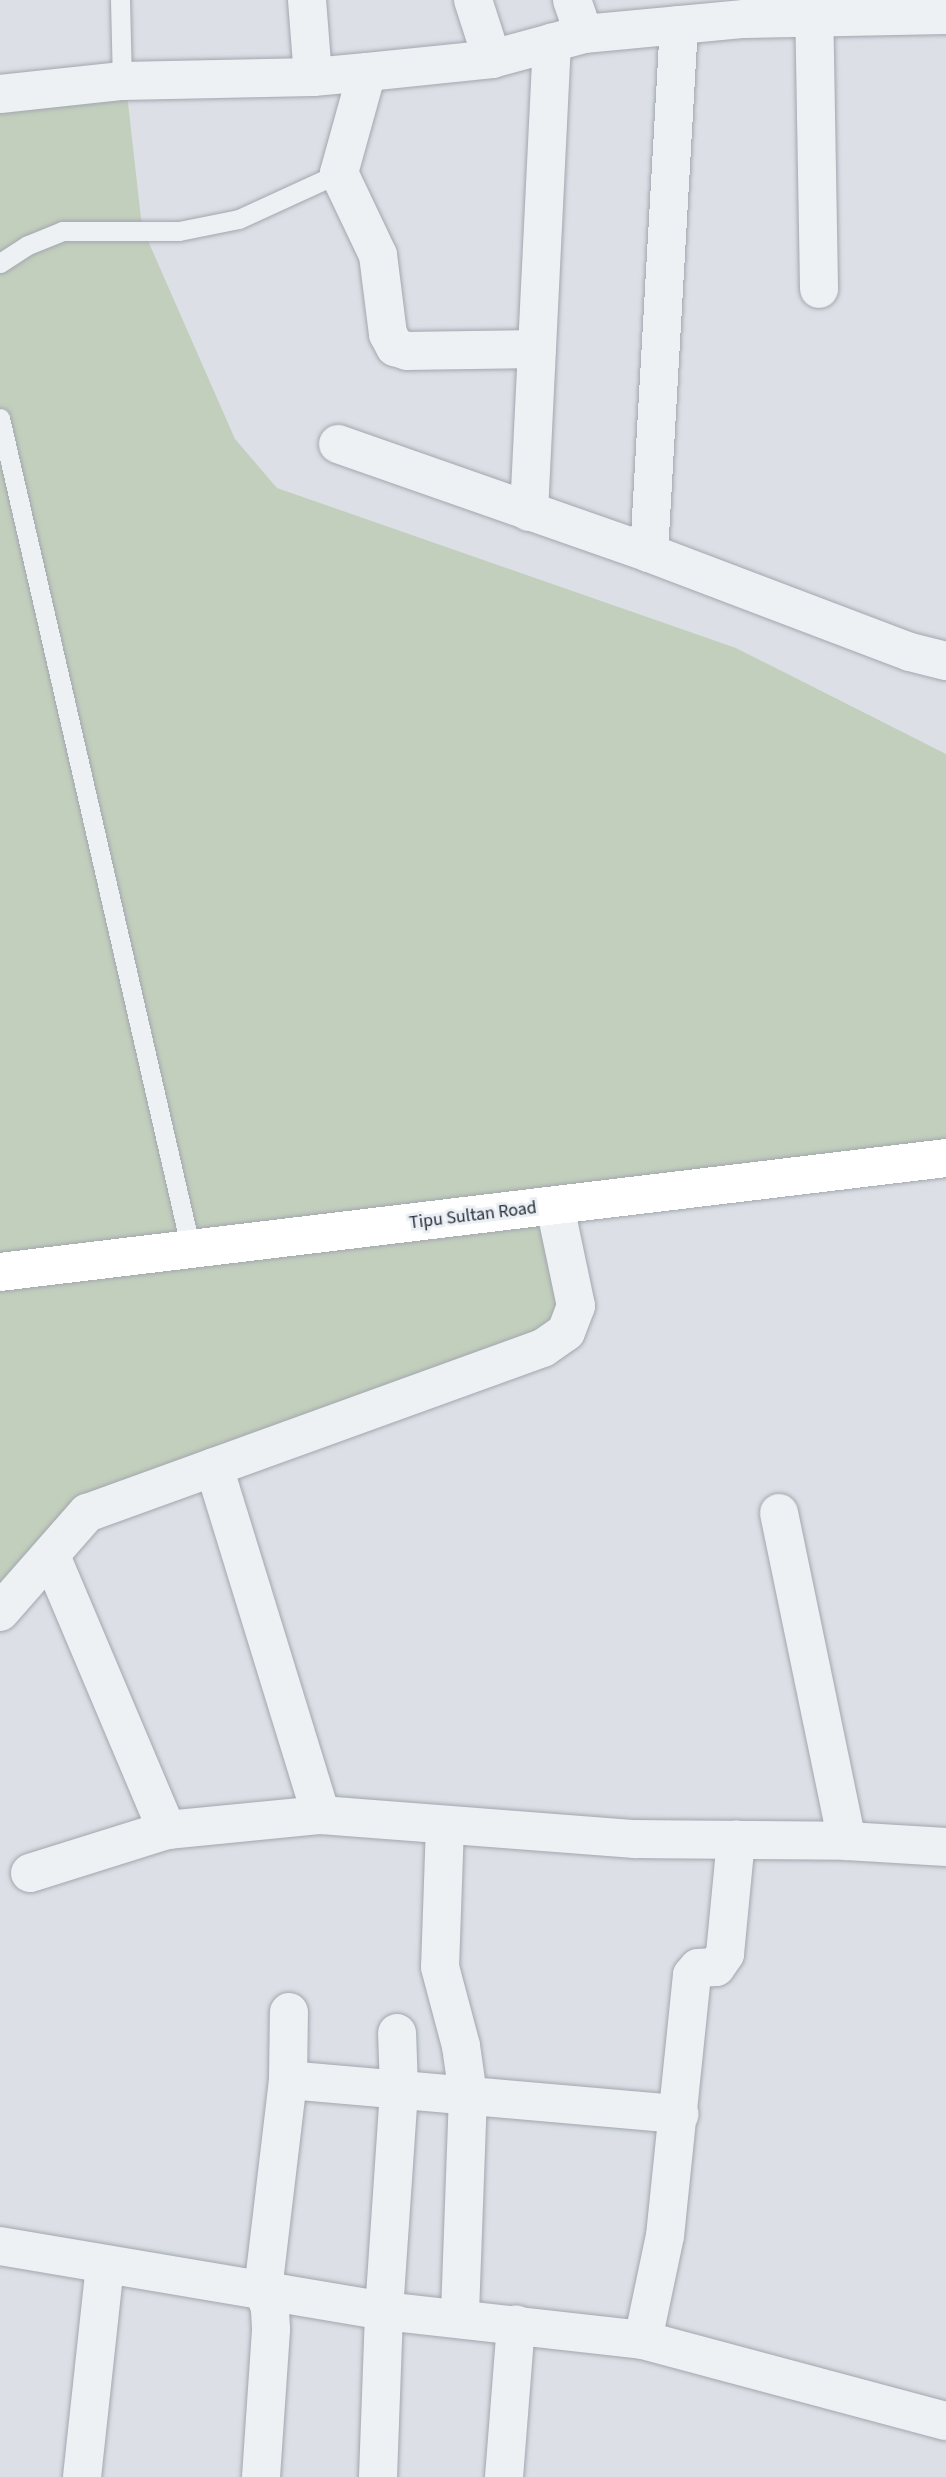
<!DOCTYPE html>
<style>
body{margin:0}
#map{position:relative;width:946px;height:2477px;overflow:hidden;background:#dce0e6;font-family:"Source Sans 3",sans-serif}
div>[style]{position:absolute}
[style*='--x']{left:calc(var(--x)*1px);top:calc(var(--y)*1px);width:calc(var(--w)*1px);rotate:calc(var(--a)*1deg)}
.green>*{inset:0;background:#c3cfbd}
.roads{filter:drop-shadow(0 0 2px #a2a7af) drop-shadow(0 0 2px #a2a7af)}
.service>*{height:19px;margin:-9.5px;padding:0 9.5px;transform-origin:9.5px;border-radius:9.5px;background:#eef1f4}
.minor>*{height:38px;margin:-19px;padding:0 19px;transform-origin:19px;border-radius:19px;background:#eef1f4}
.secondary>*{height:38px;margin:-19px;padding:0 19px;transform-origin:19px;border-radius:19px;background:#fff}
span{translate:-50% -50%;white-space:nowrap;text-align:center;line-height:1.15;-webkit-text-stroke:6px #ebeff4;paint-order:stroke}
.street-label{font-size:18px;color:#262f3b}
</style>
<div id="map">
<div class="green">
<i style="clip-path:polygon(125px 76px,142px 227px,235px 439px,277px 488px,736px 648px,946px 754px,946px 1160px,562px 1218px,571px 1334px,89px 1515px,0 1616px,0 88px)"></i>
</div>
<div class="roads">
<div class="service">
<i style="--x:120;--y:0;--w:81;--a:88.6"></i>
<i style="--x:0;--y:263;--w:33;--a:-33"></i>
<i style="--x:28;--y:245;--w:37;--a:-22"></i>
<i style="--x:62;--y:231;--w:117;--a:0"></i>
<i style="--x:179;--y:231;--w:61;--a:-11.3"></i>
<i style="--x:239;--y:219;--w:110;--a:-24.7"></i>
<i style="--x:0;--y:418;--w:854;--a:77.07"></i>
</div>
<div class="minor">
<i style="--x:307;--y:0;--w:77;--a:85.5"></i>
<i style="--x:473;--y:0;--w:62;--a:72.1"></i>
<i style="--x:572;--y:0;--w:36;--a:71"></i>
<i style="--x:814;--y:0;--w:289;--a:89"></i>
<i style="--x:367;--y:72;--w:105;--a:105.5"></i>
<i style="--x:339;--y:173;--w:91;--a:64.6"></i>
<i style="--x:378;--y:255;--w:80;--a:82.8"></i>
<i style="--x:388;--y:334;--w:15;--a:62"></i>
<i style="--x:395;--y:347;--w:13;--a:18"></i>
<i style="--x:407;--y:351;--w:130;--a:-0.9"></i>
<i style="--x:0;--y:94;--w:123;--a:-6.1"></i>
<i style="--x:122;--y:81;--w:191;--a:-1.2"></i>
<i style="--x:313;--y:77;--w:54;--a:-5.3"></i>
<i style="--x:367;--y:72;--w:126;--a:-5.9"></i>
<i style="--x:492;--y:59;--w:95;--a:-15.2"></i>
<i style="--x:584;--y:34;--w:161;--a:-5.4"></i>
<i style="--x:744;--y:19;--w:202;--a:-1.1"></i>
<i style="--x:338;--y:444;--w:330;--a:19.3"></i>
<i style="--x:649;--y:553;--w:279;--a:20.8"></i>
<i style="--x:910;--y:652;--w:37;--a:14"></i>
<i style="--x:529;--y:512;--w:470;--a:-87.2"></i>
<i style="--x:649;--y:553;--w:529;--a:-86.75"></i>
<i style="--x:214;--y:1467;--w:364;--a:72.9"></i>
<i style="--x:779;--y:1513;--w:335;--a:78.3"></i>
<i style="--x:51;--y:1556;--w:298;--a:67.1"></i>
<i style="--x:0;--y:1612;--w:132;--a:-48.7"></i>
<i style="--x:87;--y:1513;--w:485;--a:-19.9"></i>
<i style="--x:543;--y:1348;--w:28;--a:-35"></i>
<i style="--x:566;--y:1332;--w:28;--a:-69"></i>
<i style="--x:576;--y:1306;--w:102;--a:-101.9"></i>
<i style="--x:445;--y:1825;--w:142;--a:92"></i>
<i style="--x:440;--y:1967;--w:82;--a:75.1"></i>
<i style="--x:461;--y:2046;--w:49;--a:81.9"></i>
<i style="--x:468;--y:2095;--w:222;--a:92.1"></i>
<i style="--x:30;--y:1873;--w:144;--a:-17.4"></i>
<i style="--x:167;--y:1830;--w:155;--a:-5.6"></i>
<i style="--x:321;--y:1815;--w:315;--a:4.4"></i>
<i style="--x:635;--y:1839;--w:212;--a:0.5"></i>
<i style="--x:847;--y:1841;--w:99;--a:3.5"></i>
<i style="--x:288;--y:2080;--w:393;--a:5"></i>
<i style="--x:0;--y:2246;--w:389;--a:9.6"></i>
<i style="--x:384;--y:2311;--w:261;--a:6.4"></i>
<i style="--x:643;--y:2340;--w:314;--a:15"></i>
<i style="--x:643;--y:2340;--w:106;--a:-78.1"></i>
<i style="--x:665;--y:2236;--w:262;--a:-84.1"></i>
<i style="--x:692;--y:1975;--w:9;--a:-49"></i>
<i style="--x:698;--y:1968;--w:18;--a:-3"></i>
<i style="--x:716;--y:1967;--w:16;--a:-55"></i>
<i style="--x:725;--y:1954;--w:115;--a:-84.5"></i>
<i style="--x:82;--y:2477;--w:214;--a:-83.8"></i>
<i style="--x:261;--y:2477;--w:148;--a:-86.1"></i>
<i style="--x:271;--y:2329;--w:21;--a:-93"></i>
<i style="--x:270;--y:2308;--w:19;--a:-111"></i>
<i style="--x:263;--y:2290;--w:211;--a:-83.2"></i>
<i style="--x:288;--y:2080;--w:68;--a:-89.2"></i>
<i style="--x:378;--y:2477;--w:166;--a:-87.9"></i>
<i style="--x:384;--y:2311;--w:223;--a:-86.1"></i>
<i style="--x:399;--y:2089;--w:56;--a:-92"></i>
<i style="--x:504;--y:2477;--w:153;--a:-85.5"></i>
</div>
<div class="secondary">
<i style="--x:0;--y:1272;--w:953;--a:-6.87"></i>
</div>
</div>
<div class="street-label">
<span style="left:473px;top:1216px;rotate:-7deg">Tipu Sultan Road</span>
</div>
</div>
